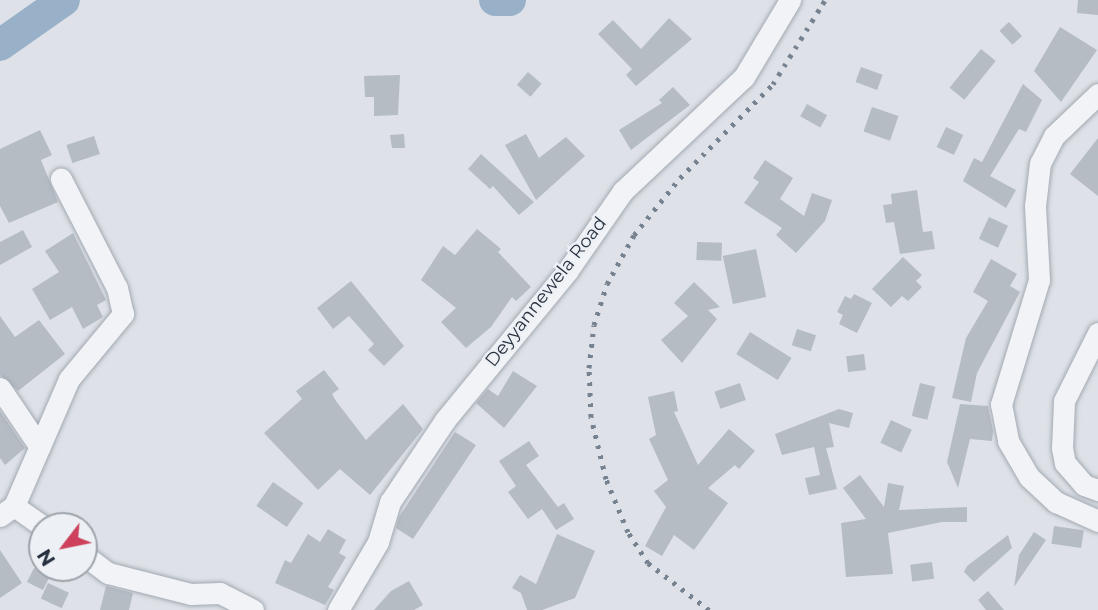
<!DOCTYPE html>
<style>
body{margin:0}
#map{position:relative;width:1098px;height:610px;overflow:hidden;background:#dee2e8;font-family:Montserrat,sans-serif}
div>[style]{position:absolute}
[style*='--x']{left:calc(var(--x)*1px);top:calc(var(--y)*1px);width:calc(var(--w)*1px);rotate:calc(var(--a)*1deg)}
.river>*{height:32px;margin:-16px;padding:0 16px;transform-origin:16px;border-radius:16px;background:#99b1c8}
.building>*{inset:0;background:#b5bcc4;transform-origin:0 0}
.roads{filter:drop-shadow(0 0 2px #a3a9b2) drop-shadow(0 0 2px #a3a9b2)}
.minor>*{height:21px;margin:-10.5px;padding:0 10.5px;transform-origin:10.5px;border-radius:10.5px;background:#f1f3f6}
.rail>*{height:5px;margin-top:-2.5px;transform-origin:0;background:repeating-linear-gradient(90deg,#778291 0 3.5px,transparent 0 10.5px)}
span{translate:-50% -50%;white-space:nowrap;text-align:center;line-height:1.15;-webkit-text-stroke:5px #edf1f5;paint-order:stroke}
.street-label{font-size:18px;color:#27313f}
.north{position:absolute;left:28px;top:512px;width:70px;height:70px;box-sizing:border-box;background:#edf1f5;border:2px solid #9ea4ac;border-radius:50%;rotate:238deg;font-size:19px;font-weight:700;line-height:28px;text-align:center;color:#27313f}
.north::after{content:'';display:block;margin:auto;width:24px;height:32px;background:#ce415c;clip-path:polygon(50% 0,100% 100%,50% 72%,0 100%)}
</style>
<div id="map">
<div class="river">
<i style="--x:495;--y:0;--w:15;--a:0"></i>
<i style="--x:0;--y:45;--w:78;--a:-35.1"></i>
</div>
<div class="building">
<i style="clip-path:polygon(1078px 0,1098px 0,1098px 15px,1077px 13px)"></i>
<i style="clip-path:polygon(669px 18px,692px 39px,636px 86px,626px 75px,632px 69px,598px 34px,613px 20px,641px 49px)"></i>
<i style="left:1009px;top:22px;width:19px;height:13px;rotate:47deg"></i>
<i style="clip-path:polygon(1060px 27px,1097px 50px,1061px 102px,1034px 71px)"></i>
<i style="left:981px;top:49px;width:19px;height:50px;rotate:39deg"></i>
<i style="left:861px;top:67px;width:23px;height:16px;rotate:20deg"></i>
<i style="left:528px;top:72px;width:18px;height:17px;rotate:41deg"></i>
<i style="clip-path:polygon(400px 75px,398px 115px,374px 116px,374px 97px,365px 97px,364px 76px)"></i>
<i style="clip-path:polygon(1023px 84px,1042px 100px,1026px 132px,1019px 129px,990px 176px,1016px 190px,1006px 208px,963px 181px,974px 158px,982px 162px)"></i>
<i style="clip-path:polygon(673px 87px,690px 105px,631px 150px,619px 130px,662px 103px,659px 100px)"></i>
<i style="left:807px;top:104px;width:23px;height:14px;rotate:29deg"></i>
<i style="left:872px;top:107px;width:28px;height:26px;rotate:19deg"></i>
<i style="left:946px;top:127px;width:19px;height:22px;rotate:25deg"></i>
<i style="clip-path:polygon(40px 130px,52px 155px,41px 160px,58px 202px,9px 223px,0 206px,0 149px)"></i>
<i style="clip-path:polygon(404px 134px,405px 148px,392px 148px,390px 135px)"></i>
<i style="clip-path:polygon(526px 134px,539px 158px,566px 137px,585px 156px,536px 200px,505px 145px)"></i>
<i style="left:94px;top:136px;width:19px;height:29px;rotate:72deg"></i>
<i style="clip-path:polygon(1098px 138px,1098px 196px,1070px 174px)"></i>
<i style="clip-path:polygon(481px 154px,534px 202px,519px 215px,493px 186px,490px 189px,468px 169px)"></i>
<i style="clip-path:polygon(765px 160px,793px 178px,780px 199px,804px 216px,812px 193px,832px 200px,825px 221px,796px 253px,776px 235px,782px 228px,744px 203px,759px 182px,753px 178px)"></i>
<i style="clip-path:polygon(917px 190px,923px 232px,932px 231px,935px 249px,900px 254px,894px 222px,886px 223px,883px 205px,892px 204px,891px 194px)"></i>
<i style="left:989px;top:217px;width:21px;height:24px;rotate:25deg"></i>
<i style="clip-path:polygon(477px 229px,501px 249px,498px 252px,531px 287px,516px 301px,512px 297px,491px 327px,466px 348px,441px 322px,456px 308px,421px 280px,443px 246px,455px 255px)"></i>
<i style="clip-path:polygon(23px 230px,32px 247px,0 265px,0 242px)"></i>
<i style="clip-path:polygon(73px 233px,106px 300px,97px 305px,103px 317px,83px 329px,72px 307px,50px 320px,32px 289px,59px 272px,45px 251px)"></i>
<i style="left:697px;top:242px;width:25px;height:18px;rotate:2deg"></i>
<i style="left:756px;top:249px;width:49px;height:34px;rotate:78deg"></i>
<i style="clip-path:polygon(903px 257px,922px 275px,916px 281px,922px 287px,908px 301px,902px 296px,891px 307px,872px 289px)"></i>
<i style="clip-path:polygon(991px 259px,1017px 274px,1010px 286px,1020px 292px,977px 373px,971px 402px,952px 398px,966px 338px,988px 301px,973px 292px)"></i>
<i style="clip-path:polygon(351px 281px,404px 346px,384px 366px,368px 350px,374px 344px,349px 316px,333px 329px,317px 308px)"></i>
<i style="clip-path:polygon(694px 282px,720px 307px,708px 310px,717px 319px,682px 363px,661px 340px,688px 316px,674px 303px)"></i>
<i style="clip-path:polygon(854px 294px,872px 303px,857px 333px,839px 324px,843px 315px,837px 312px,845px 296px,851px 299px)"></i>
<i style="clip-path:polygon(0 316px,15px 337px,39px 320px,65px 354px,18px 391px,0 375px)"></i>
<i style="left:797px;top:329px;width:20px;height:17px;rotate:18deg"></i>
<i style="left:750px;top:332px;width:49px;height:26px;rotate:32deg"></i>
<i style="left:864px;top:354px;width:16px;height:18px;rotate:83deg"></i>
<i style="clip-path:polygon(324px 370px,339px 389px,332px 394px,336px 401px,366px 440px,403px 404px,423px 429px,370px 495px,340px 469px,318px 490px,264px 433px,302px 399px,296px 391px)"></i>
<i style="clip-path:polygon(513px 371px,537px 386px,504px 428px,476px 403px,488px 389px,498px 396px)"></i>
<i style="left:740px;top:383px;width:18px;height:27px;rotate:71deg"></i>
<i style="left:920px;top:383px;width:16px;height:34px;rotate:14deg"></i>
<i style="clip-path:polygon(674px 391px,678px 411px,674px 412px,698px 465px,729px 429px,755px 451px,739px 469px,735px 465px,708px 488px,728px 503px,694px 550px,674px 535px,662px 556px,645px 546px,666px 507px,654px 491px,668px 480px,649px 439px,656px 435px,648px 397px)"></i>
<i style="clip-path:polygon(960px 404px,988px 406px,993px 431px,992px 441px,970px 439px,958px 488px,947px 462px)"></i>
<i style="clip-path:polygon(839px 409px,853px 413px,849px 428px,829px 423px,834px 447px,826px 448px,837px 489px,809px 495px,805px 478px,820px 475px,814px 447px,782px 455px,775px 434px)"></i>
<i style="clip-path:polygon(0 411px,25px 448px,5px 465px,0 458px)"></i>
<i style="left:891px;top:420px;width:23px;height:25px;rotate:25deg"></i>
<i style="clip-path:polygon(455px 432px,476px 445px,413px 539px,396px 528px,399px 517px)"></i>
<i style="clip-path:polygon(529px 441px,539px 456px,526px 465px,558px 507px,564px 503px,574px 519px,556px 530px,542px 509px,528px 519px,508px 492px,516px 486px,499px 461px)"></i>
<i style="clip-path:polygon(860px 475px,884px 507px,888px 483px,904px 486px,899px 510px,967px 507px,967px 522px,942px 522px,888px 533px,893px 574px,846px 577px,841px 523px,866px 519px,843px 488px)"></i>
<i style="left:273px;top:482px;width:37px;height:29px;rotate:35deg"></i>
<i style="left:1054px;top:526px;width:30px;height:18px;rotate:8deg"></i>
<i style="clip-path:polygon(328px 529px,346px 540px,339px 553px,346px 557px,328px 587px,334px 590px,325px 605px,275px 583px,285px 560px,291px 563px,308px 534px,320px 542px)"></i>
<i style="clip-path:polygon(1034px 532px,1046px 540px,1014px 587px,1019px 555px)"></i>
<i style="clip-path:polygon(557px 534px,595px 551px,575px 598px,542px 610px,527px 610px,521px 593px,512px 588px,520px 575px,536px 584px)"></i>
<i style="clip-path:polygon(1008px 535px,1012px 548px,974px 582px,964px 572px,967px 566px)"></i>
<i style="clip-path:polygon(0 550px,22px 583px,0 598px)"></i>
<i style="left:932px;top:562px;width:17px;height:22px;rotate:83deg"></i>
<i style="clip-path:polygon(34px 568px,54px 568px,43px 590px,27px 582px)"></i>
<i style="clip-path:polygon(409px 581px,423px 605px,414px 610px,374px 610px,391px 591px)"></i>
<i style="left:48px;top:583px;width:23px;height:17px;rotate:25deg"></i>
<i style="clip-path:polygon(106px 586px,133px 593px,129px 610px,100px 610px)"></i>
<i style="clip-path:polygon(988px 591px,1004px 610px,986px 610px,978px 600px)"></i>
</div>
<div class="roads">
<div class="minor">
<i style="--x:1098;--y:94;--w:61;--a:136.3"></i>
<i style="--x:1054;--y:136;--w:30;--a:117"></i>
<i style="--x:1040;--y:163;--w:43;--a:96.6"></i>
<i style="--x:1035;--y:206;--w:74;--a:86.9"></i>
<i style="--x:1039;--y:280;--w:130;--a:107"></i>
<i style="--x:1001;--y:404;--w:38;--a:79"></i>
<i style="--x:1008;--y:441;--w:42;--a:59.7"></i>
<i style="--x:1029;--y:477;--w:37;--a:43"></i>
<i style="--x:1056;--y:502;--w:46;--a:24.3"></i>
<i style="--x:1098;--y:333;--w:76;--a:116.6"></i>
<i style="--x:1064;--y:401;--w:47;--a:92.4"></i>
<i style="--x:1062;--y:448;--w:15;--a:79"></i>
<i style="--x:1065;--y:463;--w:29;--a:49"></i>
<i style="--x:1084;--y:485;--w:15;--a:20"></i>
<i style="--x:0;--y:388;--w:71;--a:55.9"></i>
<i style="--x:14;--y:506;--w:138;--a:-66.6"></i>
<i style="--x:69;--y:379;--w:85;--a:-50.3"></i>
<i style="--x:123;--y:314;--w:27;--a:-103"></i>
<i style="--x:117;--y:288;--w:123;--a:-117.2"></i>
<i style="--x:0;--y:516;--w:17;--a:-36"></i>
<i style="--x:14;--y:506;--w:35;--a:35"></i>
<i style="--x:84;--y:555;--w:30;--a:37"></i>
<i style="--x:108;--y:573;--w:86;--a:14.2"></i>
<i style="--x:191;--y:594;--w:29;--a:-2"></i>
<i style="--x:220;--y:593;--w:37;--a:27"></i>
<i style="--x:338;--y:610;--w:79;--a:-59.5"></i>
<i style="--x:378;--y:542;--w:42;--a:-73.3"></i>
<i style="--x:390;--y:502;--w:99;--a:-56.1"></i>
<i style="--x:445;--y:420;--w:194;--a:-50.6"></i>
<i style="--x:568;--y:270;--w:96;--a:-55.2"></i>
<i style="--x:623;--y:191;--w:166;--a:-43.3"></i>
<i style="--x:744;--y:77;--w:90;--a:-59.1"></i>
</div>
</div>
<div class="rail">
<i style="--x:709;--y:610;--w:77;--a:-142.4"></i>
<i style="--x:648;--y:563;--w:37;--a:-123"></i>
<i style="--x:628;--y:532;--w:57;--a:-112.5"></i>
<i style="--x:606;--y:479;--w:64;--a:-103.6"></i>
<i style="--x:591;--y:417;--w:49;--a:-92.3"></i>
<i style="--x:589;--y:368;--w:43;--a:-83.4"></i>
<i style="--x:594;--y:325;--w:43;--a:-72.4"></i>
<i style="--x:607;--y:284;--w:56;--a:-61.1"></i>
<i style="--x:634;--y:235;--w:73;--a:-51.1"></i>
<i style="--x:680;--y:178;--w:132;--a:-45.3"></i>
<i style="--x:773;--y:84;--w:99;--a:-58.2"></i>
</div>
<div class="street-label">
<span style="left:546px;top:292px;rotate:-52deg">Deyyannewela Road</span>
</div>
<div class="north">N</div>
</div>
